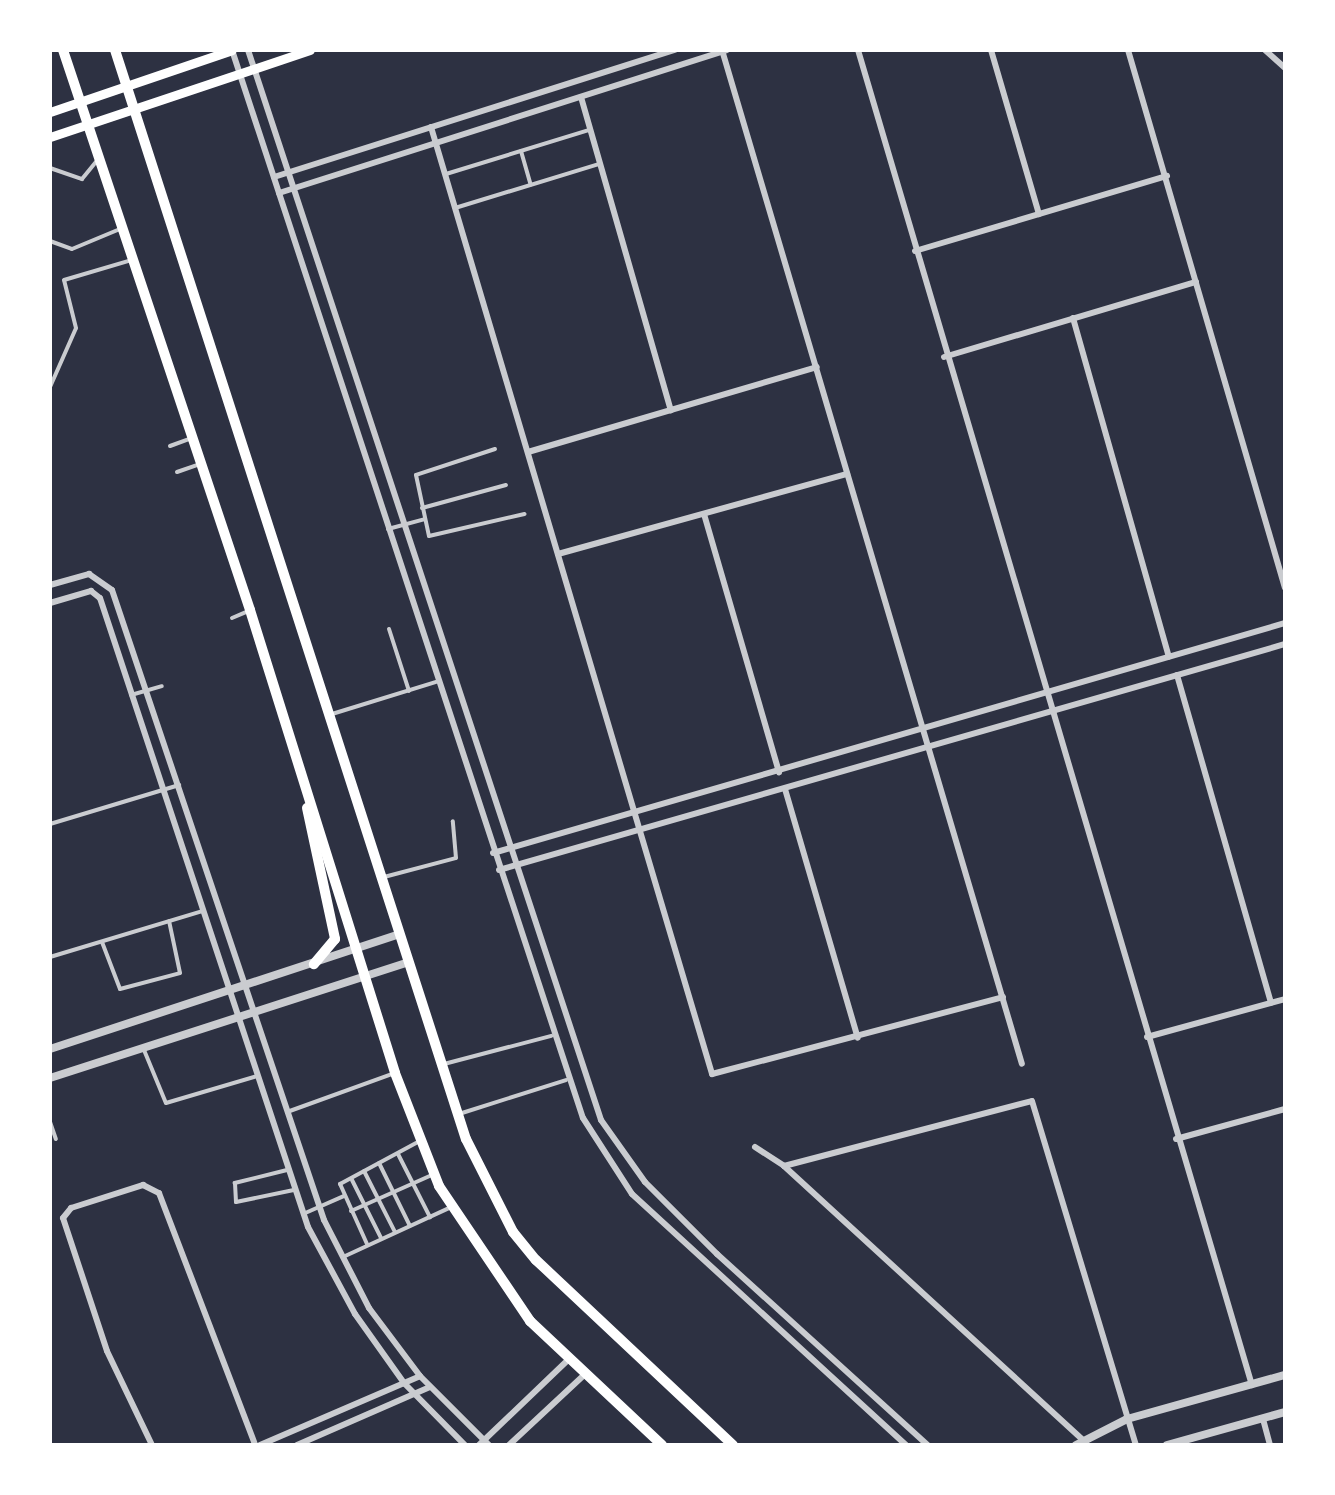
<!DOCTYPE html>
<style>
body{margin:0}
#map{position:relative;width:1335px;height:1495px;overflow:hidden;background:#2d3142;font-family:"Archivo Narrow",sans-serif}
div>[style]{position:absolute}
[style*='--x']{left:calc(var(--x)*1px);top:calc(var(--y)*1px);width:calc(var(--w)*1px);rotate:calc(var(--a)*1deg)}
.service>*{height:4px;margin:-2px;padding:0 2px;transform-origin:2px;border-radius:2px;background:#caccd0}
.minor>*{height:6px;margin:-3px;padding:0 3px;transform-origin:3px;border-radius:3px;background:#caccd0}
.tertiary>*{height:8px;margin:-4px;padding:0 4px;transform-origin:4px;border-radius:4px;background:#caccd0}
.secondary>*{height:9px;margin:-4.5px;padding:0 4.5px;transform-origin:4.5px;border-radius:4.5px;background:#fff}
.primary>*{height:10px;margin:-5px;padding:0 5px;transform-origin:5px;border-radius:5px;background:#fff}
span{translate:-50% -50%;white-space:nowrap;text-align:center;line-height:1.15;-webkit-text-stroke:8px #fff;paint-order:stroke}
.frame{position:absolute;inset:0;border:52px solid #fff;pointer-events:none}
</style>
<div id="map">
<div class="service">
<i style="--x:521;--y:151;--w:35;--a:74"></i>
<i style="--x:50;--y:168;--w:34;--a:19"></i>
<i style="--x:82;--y:179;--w:22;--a:-51"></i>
<i style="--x:446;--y:174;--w:150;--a:-17.1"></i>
<i style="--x:455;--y:208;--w:151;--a:-17"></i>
<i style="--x:50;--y:241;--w:23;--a:20"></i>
<i style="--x:72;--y:249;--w:52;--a:-22.6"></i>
<i style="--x:50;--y:387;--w:64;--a:-66.2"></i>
<i style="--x:76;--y:328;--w:49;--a:-104"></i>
<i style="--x:64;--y:280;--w:71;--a:-16.4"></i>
<i style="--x:170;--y:446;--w:20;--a:-20"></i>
<i style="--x:495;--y:449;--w:83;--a:161.8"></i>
<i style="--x:416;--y:475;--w:62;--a:78"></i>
<i style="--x:429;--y:536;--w:98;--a:-13"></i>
<i style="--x:177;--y:472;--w:21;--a:-19"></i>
<i style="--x:422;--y:508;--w:87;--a:-15.3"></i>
<i style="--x:388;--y:529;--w:38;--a:-15"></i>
<i style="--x:232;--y:618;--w:15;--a:-23"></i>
<i style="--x:389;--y:629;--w:65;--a:72.1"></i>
<i style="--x:131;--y:695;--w:32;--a:-16"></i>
<i style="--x:332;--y:714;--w:109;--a:-17.1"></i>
<i style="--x:50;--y:824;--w:135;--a:-16.8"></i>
<i style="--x:384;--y:877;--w:74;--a:-14.8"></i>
<i style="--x:456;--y:858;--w:37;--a:-95"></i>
<i style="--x:102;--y:942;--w:50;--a:69"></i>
<i style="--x:120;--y:989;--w:62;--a:-14.9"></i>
<i style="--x:180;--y:973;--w:53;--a:-101.9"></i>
<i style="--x:50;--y:957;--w:159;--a:-16.8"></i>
<i style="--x:144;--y:1050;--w:57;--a:67.5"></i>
<i style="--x:166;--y:1103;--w:95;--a:-16.5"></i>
<i style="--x:444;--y:1064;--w:111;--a:-14.7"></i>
<i style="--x:287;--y:1112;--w:115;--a:-19.9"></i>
<i style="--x:462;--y:1113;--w:109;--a:-17.6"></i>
<i style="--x:50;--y:1122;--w:18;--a:71"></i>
<i style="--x:398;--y:1154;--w:71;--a:63.1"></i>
<i style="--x:379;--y:1163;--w:70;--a:63.8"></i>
<i style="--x:287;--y:1170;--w:54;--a:166"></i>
<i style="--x:235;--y:1183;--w:19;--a:87"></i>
<i style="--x:236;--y:1202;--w:59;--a:-11.7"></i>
<i style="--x:364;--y:1171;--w:68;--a:63.1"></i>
<i style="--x:352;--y:1180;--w:65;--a:63.4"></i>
<i style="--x:351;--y:1211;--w:91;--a:-24"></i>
<i style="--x:303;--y:1214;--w:45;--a:-23.7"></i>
<i style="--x:367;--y:1244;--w:66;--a:-114.2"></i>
<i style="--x:340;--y:1184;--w:89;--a:-28.3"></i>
<i style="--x:343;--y:1257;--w:119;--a:-24.8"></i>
</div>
<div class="minor">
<i style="--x:232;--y:50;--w:1124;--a:71.81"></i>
<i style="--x:583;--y:1118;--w:90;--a:57.2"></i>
<i style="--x:632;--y:1194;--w:372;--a:42.5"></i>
<i style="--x:248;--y:50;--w:1127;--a:71.74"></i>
<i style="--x:601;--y:1120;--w:76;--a:54.6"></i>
<i style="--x:645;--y:1182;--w:102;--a:45"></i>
<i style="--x:717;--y:1254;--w:285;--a:42.2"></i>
<i style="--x:722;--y:50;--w:1057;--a:73.52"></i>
<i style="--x:858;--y:50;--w:1392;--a:73.56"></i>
<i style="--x:991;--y:50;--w:171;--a:73.7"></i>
<i style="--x:1128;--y:50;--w:560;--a:73.73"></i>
<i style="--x:1265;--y:50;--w:27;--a:42"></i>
<i style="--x:581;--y:97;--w:326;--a:74"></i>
<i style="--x:431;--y:127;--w:988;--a:73.47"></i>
<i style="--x:712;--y:1074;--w:301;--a:-14.8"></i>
<i style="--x:274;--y:177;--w:421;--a:-17.6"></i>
<i style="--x:279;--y:193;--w:470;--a:-17.7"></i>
<i style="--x:915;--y:251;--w:263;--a:-16.6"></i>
<i style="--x:1073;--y:318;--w:352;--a:74.2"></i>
<i style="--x:944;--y:357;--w:263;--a:-16.6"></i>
<i style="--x:528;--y:452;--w:301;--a:-16.4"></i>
<i style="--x:704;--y:514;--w:269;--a:73.8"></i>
<i style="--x:558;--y:554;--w:300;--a:-15.5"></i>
<i style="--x:50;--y:585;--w:41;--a:-15.8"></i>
<i style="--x:89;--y:574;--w:28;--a:35"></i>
<i style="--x:112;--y:590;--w:665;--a:71.4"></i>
<i style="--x:324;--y:1220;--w:99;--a:62.9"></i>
<i style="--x:369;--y:1308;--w:85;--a:53.1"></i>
<i style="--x:420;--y:1376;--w:98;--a:45"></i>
<i style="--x:50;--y:603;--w:43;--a:-16.3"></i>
<i style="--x:91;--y:591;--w:11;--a:38"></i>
<i style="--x:100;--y:598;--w:662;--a:71.7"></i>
<i style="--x:308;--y:1227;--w:99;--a:61.6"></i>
<i style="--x:355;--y:1314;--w:85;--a:54.6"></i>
<i style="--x:404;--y:1383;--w:87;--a:45.5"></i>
<i style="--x:1177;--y:675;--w:341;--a:74"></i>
<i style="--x:785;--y:789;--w:259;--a:73.7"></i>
<i style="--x:493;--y:853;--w:825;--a:-16.19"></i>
<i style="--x:499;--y:870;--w:818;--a:-16.04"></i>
<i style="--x:1147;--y:1037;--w:143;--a:-15.4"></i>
<i style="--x:1176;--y:1139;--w:113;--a:-15.4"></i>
<i style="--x:755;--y:1147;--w:35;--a:33"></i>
<i style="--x:784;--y:1166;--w:404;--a:42.5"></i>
<i style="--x:784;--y:1166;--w:256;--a:-14.7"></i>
<i style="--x:1032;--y:1101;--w:359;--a:73.2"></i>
<i style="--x:1263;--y:1419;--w:27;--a:75"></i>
<i style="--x:152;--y:1445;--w:104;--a:-115.6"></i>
<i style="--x:107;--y:1351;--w:140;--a:-108.3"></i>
<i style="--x:63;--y:1218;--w:13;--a:-51"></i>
<i style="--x:71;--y:1208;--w:76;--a:-17.7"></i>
<i style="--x:143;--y:1185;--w:18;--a:27"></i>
<i style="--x:159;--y:1193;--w:270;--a:69.1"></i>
<i style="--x:260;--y:1445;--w:174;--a:-23.3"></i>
<i style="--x:297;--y:1445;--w:145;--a:-23.6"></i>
<i style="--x:479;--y:1445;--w:123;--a:-43.7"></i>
<i style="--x:509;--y:1445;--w:103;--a:-43"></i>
</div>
<div class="tertiary">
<i style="--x:50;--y:1049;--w:365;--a:-18.2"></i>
<i style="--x:50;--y:1078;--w:374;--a:-17.9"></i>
<i style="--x:1076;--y:1445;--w:57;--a:-27"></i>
<i style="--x:1127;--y:1419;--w:164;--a:-15.6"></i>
<i style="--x:1167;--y:1445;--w:123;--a:-15.6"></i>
</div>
<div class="secondary">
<i style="--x:50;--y:112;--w:192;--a:-18.8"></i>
<i style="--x:50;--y:137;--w:274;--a:-18.5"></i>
</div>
<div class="primary">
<i style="--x:63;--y:50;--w:590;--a:71.53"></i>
<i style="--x:250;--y:610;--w:485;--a:72.6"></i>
<i style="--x:395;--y:1073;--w:121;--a:68.7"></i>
<i style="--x:439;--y:1186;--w:163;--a:56"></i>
<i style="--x:530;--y:1321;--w:181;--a:43.2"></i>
<i style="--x:115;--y:50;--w:1144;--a:72.14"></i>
<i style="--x:466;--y:1139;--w:104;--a:63.2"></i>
<i style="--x:513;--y:1232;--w:36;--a:51"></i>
<i style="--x:536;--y:1260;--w:270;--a:43.2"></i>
<i style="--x:307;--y:808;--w:134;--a:77.9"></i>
<i style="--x:335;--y:939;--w:33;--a:130"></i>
</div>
<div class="frame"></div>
</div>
